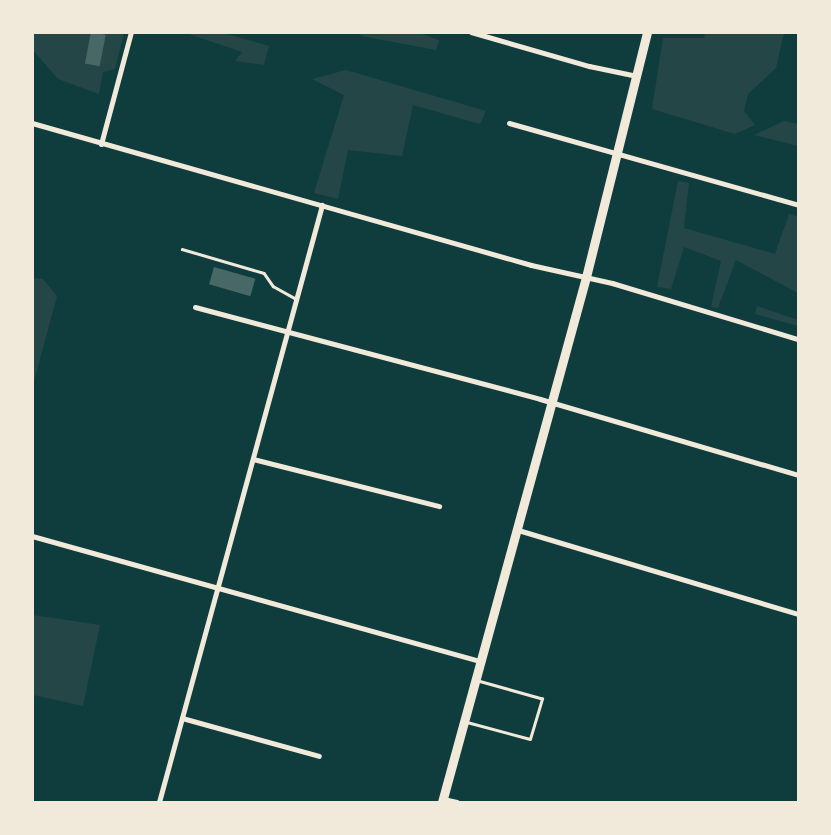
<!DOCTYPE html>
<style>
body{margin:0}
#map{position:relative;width:831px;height:835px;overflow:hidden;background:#0f3d3e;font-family:Montserrat,sans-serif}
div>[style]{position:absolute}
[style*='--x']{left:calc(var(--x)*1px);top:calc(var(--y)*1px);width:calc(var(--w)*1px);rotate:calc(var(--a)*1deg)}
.green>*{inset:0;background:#244646}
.building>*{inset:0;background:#486865;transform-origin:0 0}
.service>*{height:2.5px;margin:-1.25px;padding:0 1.25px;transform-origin:1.25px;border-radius:1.25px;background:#f1e9da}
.minor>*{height:5px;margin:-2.5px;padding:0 2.5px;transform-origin:2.5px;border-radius:2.5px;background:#f1e9da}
.primary>*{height:9px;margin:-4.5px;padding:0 4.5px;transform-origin:4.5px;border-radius:4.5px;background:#f1e9da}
span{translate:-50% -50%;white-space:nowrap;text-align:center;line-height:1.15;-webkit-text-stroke:4px #f1e9da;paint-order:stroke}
.frame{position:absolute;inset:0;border:34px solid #f1e9da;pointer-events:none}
</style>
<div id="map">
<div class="green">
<i style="clip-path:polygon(705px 32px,784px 33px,776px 68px,748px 94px,744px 111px,755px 125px,735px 134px,652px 109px,663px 38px,704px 38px)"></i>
<i style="clip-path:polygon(32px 33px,124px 33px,115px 69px,103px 72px,99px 94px,58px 79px,33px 50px)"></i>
<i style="clip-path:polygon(186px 33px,224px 33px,269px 46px,264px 65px,235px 61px,242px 52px)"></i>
<i style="clip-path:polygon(360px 33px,419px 33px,439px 40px,436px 50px,361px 36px)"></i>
<i style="clip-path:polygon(346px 70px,486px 111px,480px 124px,413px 105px,402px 156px,348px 150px,338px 199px,314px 193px,344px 95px,312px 79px)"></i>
<i style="clip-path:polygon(784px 121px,798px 124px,798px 146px,754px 135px)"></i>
<i style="clip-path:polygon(678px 181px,689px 183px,684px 228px,775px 254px,789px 214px,798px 217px,798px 293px,736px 260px,718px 308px,711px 307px,721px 261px,684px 247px,671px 289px,657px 287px)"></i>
<i style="clip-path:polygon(33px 278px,43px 279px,57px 296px,33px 385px)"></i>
<i style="clip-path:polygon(757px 306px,798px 320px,798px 326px,755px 314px)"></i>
<i style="clip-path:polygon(33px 615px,100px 625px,83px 706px,33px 695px)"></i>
</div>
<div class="building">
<i style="left:91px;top:32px;width:15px;height:32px;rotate:11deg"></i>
<i style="left:214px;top:267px;width:43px;height:18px;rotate:16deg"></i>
</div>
<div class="service">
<i style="--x:182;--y:249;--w:85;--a:16.3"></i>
<i style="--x:264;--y:273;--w:16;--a:55"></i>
<i style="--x:273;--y:286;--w:26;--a:29"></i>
<i style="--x:467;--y:722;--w:65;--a:15.1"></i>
<i style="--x:530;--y:739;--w:42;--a:-73.3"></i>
<i style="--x:542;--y:699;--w:66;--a:-164.3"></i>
</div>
<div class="minor">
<i style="--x:471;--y:32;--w:123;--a:16.1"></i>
<i style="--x:589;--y:66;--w:49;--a:11.8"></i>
<i style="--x:32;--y:123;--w:519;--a:15.88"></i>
<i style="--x:531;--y:265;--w:83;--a:12.5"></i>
<i style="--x:612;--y:283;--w:194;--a:16.8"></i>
<i style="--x:509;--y:123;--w:300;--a:15.8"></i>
<i style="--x:101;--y:144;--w:116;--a:-75"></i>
<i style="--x:195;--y:307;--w:357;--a:14.9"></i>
<i style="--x:540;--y:399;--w:269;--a:16.4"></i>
<i style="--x:253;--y:459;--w:192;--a:14.2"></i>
<i style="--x:518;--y:530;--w:292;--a:16.7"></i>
<i style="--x:32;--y:536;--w:467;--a:15.6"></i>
<i style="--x:182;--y:718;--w:142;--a:15.5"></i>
<i style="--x:443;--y:799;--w:14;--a:12"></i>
<i style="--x:159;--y:802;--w:619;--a:-74.73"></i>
</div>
<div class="primary">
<i style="--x:442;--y:802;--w:544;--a:-74.66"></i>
<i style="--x:586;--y:277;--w:252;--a:-76"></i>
</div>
<div class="frame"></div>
</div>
